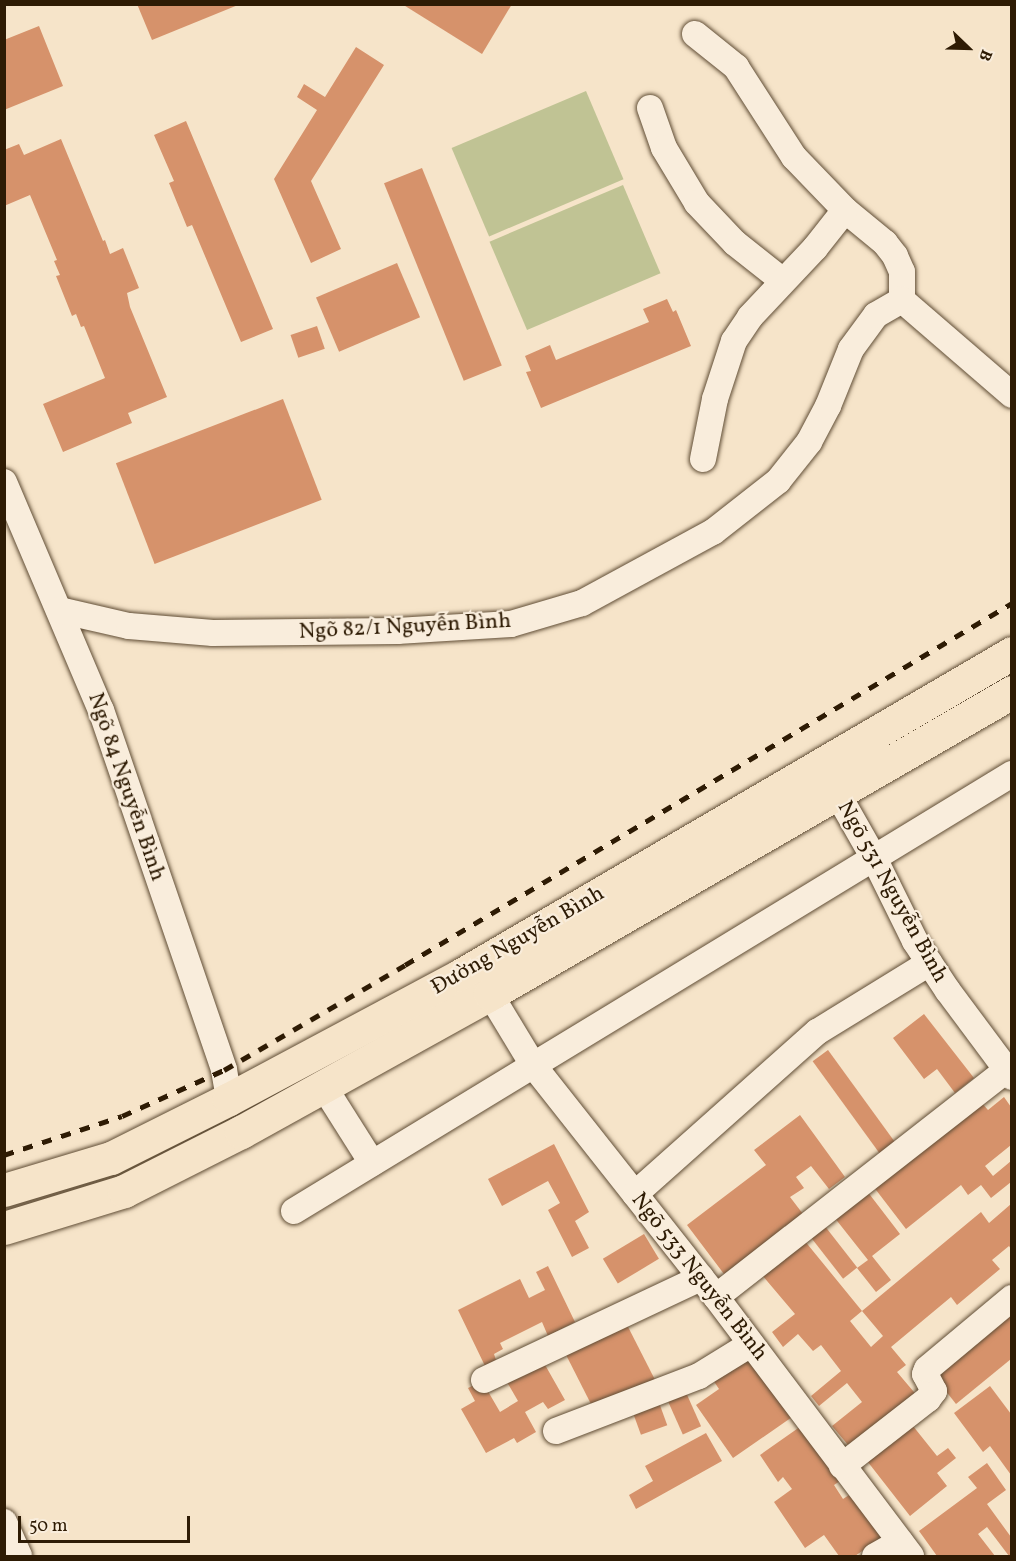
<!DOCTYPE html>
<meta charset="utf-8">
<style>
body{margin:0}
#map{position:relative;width:1016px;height:1561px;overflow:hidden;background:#f6e4c9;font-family:Vollkorn,serif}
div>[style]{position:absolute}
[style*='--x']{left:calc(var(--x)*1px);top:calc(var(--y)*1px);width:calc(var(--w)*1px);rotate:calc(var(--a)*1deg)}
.green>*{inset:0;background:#c0c394;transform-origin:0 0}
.building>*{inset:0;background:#d6926b;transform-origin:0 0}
.roads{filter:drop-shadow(0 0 2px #604d35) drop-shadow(0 0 2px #604d35)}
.minor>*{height:26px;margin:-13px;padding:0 13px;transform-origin:13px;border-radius:13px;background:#f9eddc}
.trunk>*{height:33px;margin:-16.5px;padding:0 16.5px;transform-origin:16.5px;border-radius:16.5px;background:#f6e4c9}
.rail>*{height:4.5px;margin-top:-2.25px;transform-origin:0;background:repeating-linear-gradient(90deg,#2e1b04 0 10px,transparent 0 20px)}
span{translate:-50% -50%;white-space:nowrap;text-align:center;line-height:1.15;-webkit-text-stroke:4.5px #f9eddc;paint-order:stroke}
.street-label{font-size:22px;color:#2e1b04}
.frame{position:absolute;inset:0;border:6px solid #2e1b04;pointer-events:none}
.north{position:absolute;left:938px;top:18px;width:60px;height:60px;-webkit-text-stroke:4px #f9eddc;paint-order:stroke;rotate:113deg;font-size:16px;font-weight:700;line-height:24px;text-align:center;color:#2e1b04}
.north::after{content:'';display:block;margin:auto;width:21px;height:27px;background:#2e1b04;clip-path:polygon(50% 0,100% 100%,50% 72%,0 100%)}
.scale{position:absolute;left:18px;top:1516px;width:172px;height:27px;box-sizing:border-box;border:3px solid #2e1b04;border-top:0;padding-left:8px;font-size:18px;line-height:21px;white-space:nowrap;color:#2e1b04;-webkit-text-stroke:4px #f9eddc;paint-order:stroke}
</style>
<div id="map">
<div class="green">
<i style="left:586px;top:91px;width:96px;height:146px;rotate:67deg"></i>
<i style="left:623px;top:185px;width:96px;height:145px;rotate:67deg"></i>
</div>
<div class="building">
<i style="clip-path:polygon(137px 4px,238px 4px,238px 5px,152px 40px)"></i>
<i style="clip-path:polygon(402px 4px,512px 4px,482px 54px)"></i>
<i style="clip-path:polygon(39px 26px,63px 86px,4px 110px,4px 40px)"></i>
<i style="clip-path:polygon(356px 47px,384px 65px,311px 181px,341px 249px,311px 263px,274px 179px,317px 110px,297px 97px,304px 84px,325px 97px)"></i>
<i style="clip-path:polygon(186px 121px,273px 329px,241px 342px,192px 225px,187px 227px,169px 183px,174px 181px,154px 135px)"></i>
<i style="clip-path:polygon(61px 139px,103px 241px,105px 240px,110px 254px,123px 248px,139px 288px,127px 293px,130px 307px,167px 397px,128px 413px,132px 423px,63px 452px,43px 404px,105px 378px,84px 326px,81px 327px,76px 314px,72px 316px,56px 276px,60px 275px,54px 261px,57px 260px,30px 195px,4px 206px,4px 150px,19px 144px,24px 155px)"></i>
<i style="left:422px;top:168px;width:213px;height:41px;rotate:68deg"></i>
<i style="left:397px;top:263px;width:59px;height:88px;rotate:67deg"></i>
<i style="clip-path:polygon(667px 299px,673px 312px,676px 310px,691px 346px,541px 408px,526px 372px,531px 371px,525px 356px,550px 345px,556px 360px,649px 322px,643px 309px)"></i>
<i style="left:317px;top:326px;width:24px;height:28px;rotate:71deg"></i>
<i style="left:283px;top:399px;width:108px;height:179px;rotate:69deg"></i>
<i style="clip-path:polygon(924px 1014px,974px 1078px,955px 1093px,937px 1069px,924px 1079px,893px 1038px)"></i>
<i style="left:828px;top:1050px;width:115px;height:19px;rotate:54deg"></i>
<i style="clip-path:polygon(1004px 1097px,1011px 1107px,1011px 1145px,985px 1166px,993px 1176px,1011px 1161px,1011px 1182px,991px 1198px,981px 1185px,968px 1195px,961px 1185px,906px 1229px,873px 1186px,980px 1101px,988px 1110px)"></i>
<i style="clip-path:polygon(800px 1115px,845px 1177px,829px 1189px,811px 1166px,796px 1177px,804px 1188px,790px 1197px,803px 1214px,724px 1274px,687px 1225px,766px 1165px,754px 1150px)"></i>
<i style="clip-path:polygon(554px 1144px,589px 1212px,575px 1221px,589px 1248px,572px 1257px,548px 1210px,560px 1203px,548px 1181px,502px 1206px,488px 1179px)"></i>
<i style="clip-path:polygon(867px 1191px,900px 1234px,872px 1256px,891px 1280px,876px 1292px,857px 1268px,868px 1260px,834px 1217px)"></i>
<i style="clip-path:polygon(1011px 1204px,1011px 1249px,1009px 1246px,992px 1260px,1000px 1269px,957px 1305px,951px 1297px,891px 1347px,906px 1365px,897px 1372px,919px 1398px,854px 1452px,832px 1426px,862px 1402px,847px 1383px,819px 1406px,811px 1396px,841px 1371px,821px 1345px,813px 1351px,798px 1334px,783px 1347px,772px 1332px,795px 1314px,762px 1275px,804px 1240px,862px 1311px,850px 1321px,871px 1347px,883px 1336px,862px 1311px,981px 1212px,989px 1223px)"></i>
<i style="left:824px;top:1225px;width:54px;height:18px;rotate:52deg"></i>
<i style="left:644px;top:1234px;width:29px;height:48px;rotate:59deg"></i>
<i style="clip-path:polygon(548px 1266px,575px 1322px,548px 1336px,542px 1322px,500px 1343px,503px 1349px,494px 1354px,496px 1360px,485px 1366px,458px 1310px,520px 1279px,529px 1298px,545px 1290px,536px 1272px)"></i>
<i style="clip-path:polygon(1011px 1306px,1011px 1359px,956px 1404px,930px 1371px)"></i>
<i style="left:623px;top:1317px;width:71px;height:68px;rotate:63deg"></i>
<i style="clip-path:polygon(750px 1350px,795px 1415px,733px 1458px,696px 1405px,719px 1389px,711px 1377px)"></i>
<i style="clip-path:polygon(540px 1356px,565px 1400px,548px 1409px,543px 1402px,525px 1412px,536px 1432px,517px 1443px,514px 1438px,486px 1453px,461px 1409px,475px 1401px,468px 1388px,482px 1381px,500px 1412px,518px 1401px,504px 1377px)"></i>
<i style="clip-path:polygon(990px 1386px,1011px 1414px,1011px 1475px,990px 1446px,983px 1452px,954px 1413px)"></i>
<i style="left:684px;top:1388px;width:42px;height:20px;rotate:66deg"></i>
<i style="left:657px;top:1397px;width:30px;height:28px;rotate:70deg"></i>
<i style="clip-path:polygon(909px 1421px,937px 1456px,948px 1448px,956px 1458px,937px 1473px,947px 1486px,910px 1516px,864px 1457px)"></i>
<i style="clip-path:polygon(804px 1424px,843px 1479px,834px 1485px,843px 1499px,855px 1491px,885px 1535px,855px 1556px,839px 1556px,824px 1535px,805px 1548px,774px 1502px,792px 1489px,783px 1477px,778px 1482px,760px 1455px)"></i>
<i style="clip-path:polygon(706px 1433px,722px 1461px,636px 1509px,629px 1495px,653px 1481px,645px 1466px)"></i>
<i style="clip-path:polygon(987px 1463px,1006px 1490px,987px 1504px,1011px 1537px,1011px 1556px,1009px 1556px,987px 1527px,978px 1534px,995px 1556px,937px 1556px,919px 1531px,977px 1488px,968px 1477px)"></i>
</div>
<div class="roads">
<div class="minor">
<i style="--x:695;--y:34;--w:53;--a:38.8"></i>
<i style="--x:736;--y:67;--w:107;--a:57.2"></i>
<i style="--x:794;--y:157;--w:74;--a:46.1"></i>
<i style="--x:845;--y:210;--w:52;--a:39.5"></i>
<i style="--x:885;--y:243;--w:16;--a:52"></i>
<i style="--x:895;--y:256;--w:17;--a:66"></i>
<i style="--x:902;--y:272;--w:28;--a:90"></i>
<i style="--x:902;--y:300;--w:145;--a:40.8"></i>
<i style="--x:650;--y:108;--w:42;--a:70.7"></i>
<i style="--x:664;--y:148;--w:64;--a:59"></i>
<i style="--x:697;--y:203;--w:55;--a:46.5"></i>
<i style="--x:735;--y:243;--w:61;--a:38.4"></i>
<i style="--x:703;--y:459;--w:61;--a:-78.7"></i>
<i style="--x:715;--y:399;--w:61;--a:-71.9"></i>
<i style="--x:734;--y:341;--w:29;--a:-56"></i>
<i style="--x:750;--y:317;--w:95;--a:-46.7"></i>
<i style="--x:815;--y:248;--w:48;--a:-51.7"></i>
<i style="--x:4;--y:482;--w:248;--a:67"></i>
<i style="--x:101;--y:710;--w:380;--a:71.1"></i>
<i style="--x:224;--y:1070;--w:29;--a:80"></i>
<i style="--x:59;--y:610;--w:72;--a:12.9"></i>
<i style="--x:129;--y:626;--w:84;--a:4.8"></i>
<i style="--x:213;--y:633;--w:184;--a:-0.6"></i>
<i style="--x:397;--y:631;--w:114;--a:-3.5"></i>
<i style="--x:511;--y:624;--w:74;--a:-16.5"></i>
<i style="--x:582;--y:603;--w:149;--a:-28.5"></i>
<i style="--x:713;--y:532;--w:83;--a:-38.1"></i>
<i style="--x:778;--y:481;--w:50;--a:-51.5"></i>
<i style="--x:809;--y:442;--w:41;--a:-62.2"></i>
<i style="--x:828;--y:406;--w:61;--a:-68"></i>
<i style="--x:851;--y:349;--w:42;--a:-53.7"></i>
<i style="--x:876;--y:315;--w:30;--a:-30"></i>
<i style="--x:837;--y:793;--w:75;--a:60.4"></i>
<i style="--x:874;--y:858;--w:93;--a:63.7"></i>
<i style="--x:915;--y:941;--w:60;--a:56.6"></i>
<i style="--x:948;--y:991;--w:107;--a:53.3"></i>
<i style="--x:490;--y:994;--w:83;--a:58.8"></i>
<i style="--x:533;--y:1065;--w:295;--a:51.7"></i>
<i style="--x:716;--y:1297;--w:324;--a:53"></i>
<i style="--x:324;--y:1087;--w:90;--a:57.7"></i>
<i style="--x:635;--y:1194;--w:244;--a:-41.7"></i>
<i style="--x:817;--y:1032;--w:132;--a:-31.6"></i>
<i style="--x:294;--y:1211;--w:841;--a:-31.33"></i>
<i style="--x:716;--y:1297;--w:375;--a:-38"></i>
<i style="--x:484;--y:1380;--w:240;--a:-25.2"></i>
<i style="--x:556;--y:1431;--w:153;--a:-21"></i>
<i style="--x:699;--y:1376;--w:61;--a:-31.6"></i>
<i style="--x:842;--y:1466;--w:109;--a:-37.9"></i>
<i style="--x:928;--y:1399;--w:10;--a:-53"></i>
<i style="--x:934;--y:1391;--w:19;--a:-118"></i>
<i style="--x:925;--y:1374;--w:5;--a:-68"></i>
<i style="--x:927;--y:1369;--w:111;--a:-39.9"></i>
<i style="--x:4;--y:1522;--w:37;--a:66"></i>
<i style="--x:875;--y:1556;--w:29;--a:-29"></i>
</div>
<div class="trunk">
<i style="--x:4;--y:1190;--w:112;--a:-16.7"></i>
<i style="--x:111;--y:1158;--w:132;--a:-26.6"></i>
<i style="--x:229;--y:1099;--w:263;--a:-28.1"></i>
<i style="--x:461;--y:975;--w:638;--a:-30.3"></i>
<i style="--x:4;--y:1228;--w:126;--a:-17.1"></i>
<i style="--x:124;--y:1191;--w:131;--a:-26.8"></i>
<i style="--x:241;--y:1132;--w:285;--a:-29"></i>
<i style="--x:490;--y:994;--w:603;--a:-30.05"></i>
</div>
</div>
<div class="rail">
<i style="--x:4;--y:1155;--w:124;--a:-18.3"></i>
<i style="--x:122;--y:1116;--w:112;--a:-24.3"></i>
<i style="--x:224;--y:1070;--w:209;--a:-30.1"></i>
<i style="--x:405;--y:965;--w:707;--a:-30.81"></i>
</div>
<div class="street-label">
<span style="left:405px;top:627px;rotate:-3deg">Ngõ 82/1 Nguyễn Bình</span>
<span style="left:126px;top:787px;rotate:71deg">Ngõ 84 Nguyễn Bình</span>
<span style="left:892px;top:892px;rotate:61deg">Ngõ 531 Nguyễn Bình</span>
<span style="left:518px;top:941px;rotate:-30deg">Đường Nguyễn Bình</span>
<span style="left:699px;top:1277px;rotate:52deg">Ngõ 533 Nguyễn Bình</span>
</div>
<div class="frame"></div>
<div class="north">B</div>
<div class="scale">50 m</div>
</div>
